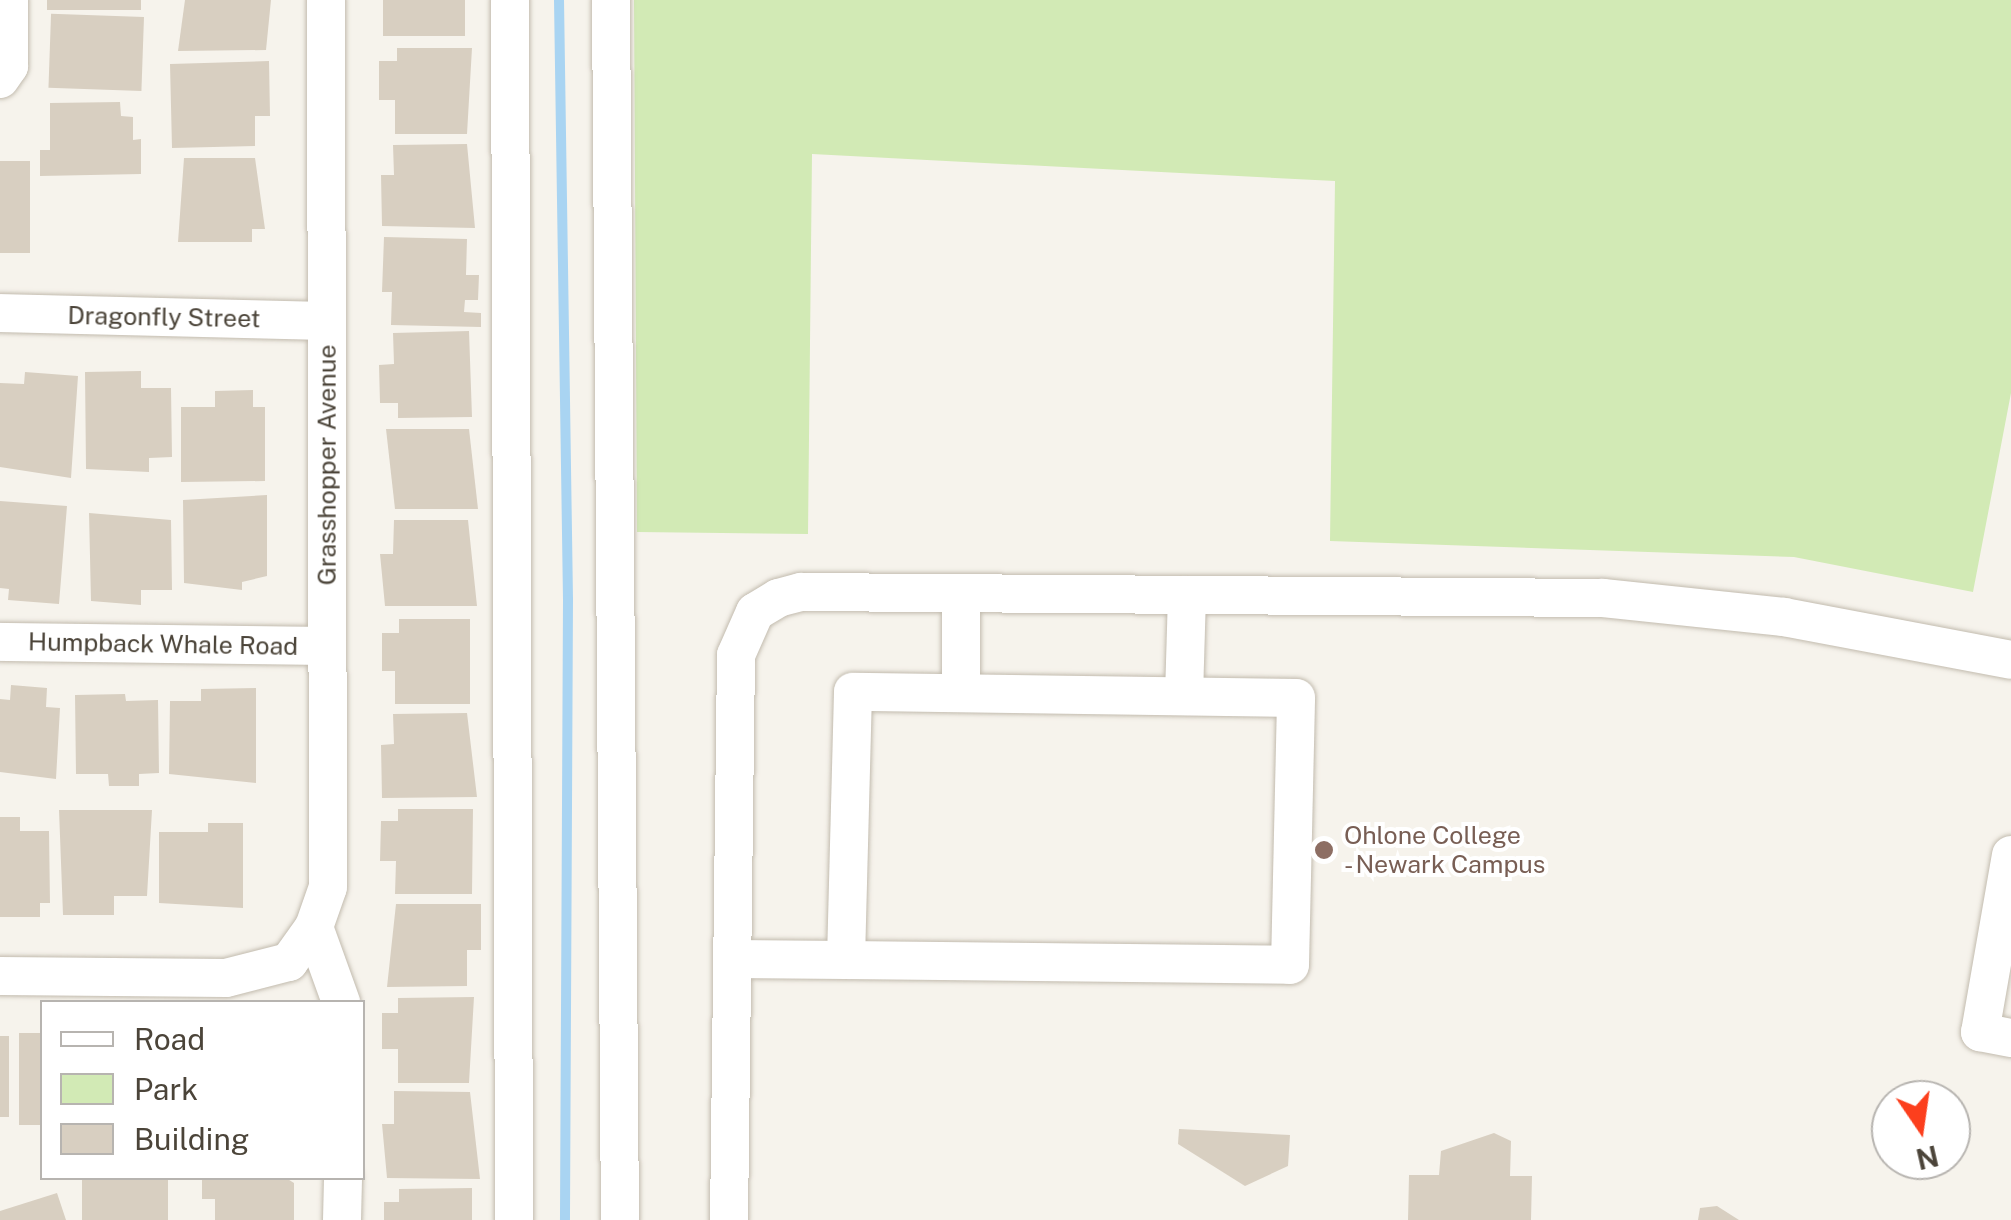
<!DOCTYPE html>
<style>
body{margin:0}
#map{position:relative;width:2011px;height:1220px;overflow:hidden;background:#f6f3ec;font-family:"Public Sans",sans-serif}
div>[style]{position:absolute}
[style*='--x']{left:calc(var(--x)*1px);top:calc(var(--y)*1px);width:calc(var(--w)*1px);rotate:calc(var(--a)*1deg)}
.green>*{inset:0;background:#d2eab5}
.stream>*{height:10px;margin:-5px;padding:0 5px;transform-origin:5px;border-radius:5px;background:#a9d4f2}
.building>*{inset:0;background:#d8cfc1;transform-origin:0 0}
.roads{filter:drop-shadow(0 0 2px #c2bbae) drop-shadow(0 0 2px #c2bbae)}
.minor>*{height:38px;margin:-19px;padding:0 19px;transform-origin:19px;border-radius:19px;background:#fff}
.dots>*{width:28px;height:28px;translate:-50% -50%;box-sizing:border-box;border:5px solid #fff;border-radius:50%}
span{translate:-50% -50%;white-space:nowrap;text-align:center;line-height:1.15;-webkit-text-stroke:8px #fff;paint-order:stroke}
.street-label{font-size:25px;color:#4b4439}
.education-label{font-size:25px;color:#785e54}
.left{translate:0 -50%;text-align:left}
.legend{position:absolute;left:40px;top:1000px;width:325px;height:180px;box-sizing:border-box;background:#fff;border:2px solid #b7b4b0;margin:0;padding:12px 18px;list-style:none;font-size:30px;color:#4b4439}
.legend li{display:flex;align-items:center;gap:20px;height:50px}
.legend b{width:50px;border:2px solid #b7b4b0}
.north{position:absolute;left:1871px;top:1080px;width:100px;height:100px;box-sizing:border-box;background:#fff;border:2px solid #b7b4b0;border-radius:50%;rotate:167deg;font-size:28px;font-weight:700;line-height:40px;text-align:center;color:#4b4439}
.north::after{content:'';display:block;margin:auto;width:35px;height:45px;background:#fc3f1d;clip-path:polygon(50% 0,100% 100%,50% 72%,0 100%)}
</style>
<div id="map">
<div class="green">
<i style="clip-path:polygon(634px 0,2011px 0,2011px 393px,1973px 592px,1794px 557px,1330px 541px,1335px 181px,812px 154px,808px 534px,637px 532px)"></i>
</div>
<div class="stream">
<i style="--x:559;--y:0;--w:600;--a:89.14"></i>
<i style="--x:568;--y:600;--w:620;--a:90.28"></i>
</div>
<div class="building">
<i style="left:47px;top:0;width:94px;height:10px"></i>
<i style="clip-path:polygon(185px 0,271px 0,266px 50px,178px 51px)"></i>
<i style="left:383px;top:0;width:82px;height:36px"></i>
<i style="left:144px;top:17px;width:74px;height:93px;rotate:92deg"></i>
<i style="clip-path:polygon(397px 48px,472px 48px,467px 134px,395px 134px,395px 100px,379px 100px,379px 61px,397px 61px)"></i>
<i style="clip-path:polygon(269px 61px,270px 116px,255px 116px,255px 146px,172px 148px,170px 64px)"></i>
<i style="clip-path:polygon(120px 102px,121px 116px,133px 117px,133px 140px,141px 139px,141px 174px,40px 176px,40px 150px,50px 150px,50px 103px)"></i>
<i style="clip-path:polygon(467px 144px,475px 228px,382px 226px,381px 175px,394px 175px,393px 145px)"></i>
<i style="clip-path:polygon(184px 158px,255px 158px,265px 229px,252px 229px,252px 242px,178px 242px)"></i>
<i style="left:0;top:161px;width:30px;height:92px"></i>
<i style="clip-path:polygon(384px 237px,467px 239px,466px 275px,479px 275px,478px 300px,465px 300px,464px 312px,481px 313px,481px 327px,391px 325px,392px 292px,382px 292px)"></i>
<i style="clip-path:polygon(469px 331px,472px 417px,398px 418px,398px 403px,380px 403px,379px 365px,394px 364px,393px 333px)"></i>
<i style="clip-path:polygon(141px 371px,141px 388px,171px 388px,172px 457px,149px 458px,149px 472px,86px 469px,85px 372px)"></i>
<i style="clip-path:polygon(25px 372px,78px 376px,71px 478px,0 467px,0 383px,24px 384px)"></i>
<i style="clip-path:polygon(253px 390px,253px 407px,265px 407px,265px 481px,181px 482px,181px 407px,215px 407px,215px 391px)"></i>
<i style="clip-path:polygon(386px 429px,469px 429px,478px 509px,395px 509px)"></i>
<i style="clip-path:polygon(267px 495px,267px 576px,242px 582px,242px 590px,184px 583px,183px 500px)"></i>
<i style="clip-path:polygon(0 501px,67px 506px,59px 604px,8px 600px,9px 589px,0 588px)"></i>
<i style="clip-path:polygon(89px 513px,171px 520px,172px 590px,141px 590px,141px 605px,91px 601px)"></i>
<i style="clip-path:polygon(394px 520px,468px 520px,477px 606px,385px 606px,380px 554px,393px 554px)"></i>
<i style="clip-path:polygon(399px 619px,470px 619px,470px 704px,395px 704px,395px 671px,382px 671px,382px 633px,399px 633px)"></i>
<i style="clip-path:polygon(11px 685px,47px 688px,46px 707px,60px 708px,56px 779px,0 772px,0 699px,10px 700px)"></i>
<i style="clip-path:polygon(256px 688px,256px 783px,169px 774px,170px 701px,201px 701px,201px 689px)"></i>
<i style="clip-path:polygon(125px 694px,126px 701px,158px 700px,159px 773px,139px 774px,139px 786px,109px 786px,108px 774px,76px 774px,75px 695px)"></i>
<i style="clip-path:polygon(467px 713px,477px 797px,382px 798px,381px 745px,394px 744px,393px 714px)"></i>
<i style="clip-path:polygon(398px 809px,473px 809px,472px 894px,395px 894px,396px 861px,380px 861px,381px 821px,398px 821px)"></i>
<i style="clip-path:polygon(59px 810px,152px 810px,147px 896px,114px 896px,114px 915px,63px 915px)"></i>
<i style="clip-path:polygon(0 817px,20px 817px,20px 831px,49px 831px,50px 903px,40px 903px,40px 917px,0 917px)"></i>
<i style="clip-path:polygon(208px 823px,243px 823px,243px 908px,159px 903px,159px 832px,208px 832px)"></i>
<i style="clip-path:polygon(396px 904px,481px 904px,481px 950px,467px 950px,467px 986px,387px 987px)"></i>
<i style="clip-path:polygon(474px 997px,469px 1083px,398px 1083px,398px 1049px,382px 1049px,382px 1013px,398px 1013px,398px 998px)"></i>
<i style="left:19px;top:1033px;width:23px;height:92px"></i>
<i style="left:0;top:1036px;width:9px;height:81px"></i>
<i style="clip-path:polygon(394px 1091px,470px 1092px,480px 1179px,387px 1178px,382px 1124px,394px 1124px)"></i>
<i style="clip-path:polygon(1179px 1129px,1290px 1135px,1288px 1166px,1245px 1186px,1178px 1144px)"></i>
<i style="clip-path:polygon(1494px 1133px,1511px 1141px,1510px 1176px,1532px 1176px,1531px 1220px,1408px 1220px,1409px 1175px,1439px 1175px,1441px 1151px)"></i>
<i style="left:82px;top:1178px;width:86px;height:42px"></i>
<i style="clip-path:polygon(202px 1178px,286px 1178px,294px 1183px,294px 1220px,215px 1220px,215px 1199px,202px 1199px)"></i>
<i style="clip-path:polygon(472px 1188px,472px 1220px,384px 1220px,384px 1202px,399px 1202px,399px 1189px)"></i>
<i style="clip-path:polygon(57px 1193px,66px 1220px,0 1220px,0 1211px)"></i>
<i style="clip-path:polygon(1717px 1206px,1739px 1220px,1698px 1220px,1700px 1208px)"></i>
</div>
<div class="roads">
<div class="minor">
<i style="--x:510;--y:0;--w:1220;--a:89.81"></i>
<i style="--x:611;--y:0;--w:1220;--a:89.58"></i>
<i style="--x:0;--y:79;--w:16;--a:-55"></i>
<i style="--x:9;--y:66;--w:66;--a:-90"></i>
<i style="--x:0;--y:313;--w:327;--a:1.4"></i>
<i style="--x:0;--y:642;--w:327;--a:0.7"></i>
<i style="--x:961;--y:693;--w:100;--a:-90"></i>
<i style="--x:1184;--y:696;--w:101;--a:-88.3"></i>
<i style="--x:2011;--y:855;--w:180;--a:99.9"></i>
<i style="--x:1980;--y:1032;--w:32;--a:11"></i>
<i style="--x:314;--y:927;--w:80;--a:70.2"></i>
<i style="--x:732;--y:959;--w:114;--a:0.5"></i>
<i style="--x:846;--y:960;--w:444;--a:0.6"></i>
<i style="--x:1290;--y:965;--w:267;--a:-88.7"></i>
<i style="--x:1296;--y:698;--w:443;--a:-179.2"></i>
<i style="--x:853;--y:692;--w:268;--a:91.5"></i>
<i style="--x:0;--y:976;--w:226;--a:0.5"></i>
<i style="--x:226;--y:978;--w:65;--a:-14.3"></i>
<i style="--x:289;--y:962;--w:43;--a:-54.5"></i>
<i style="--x:314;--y:927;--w:42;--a:-70.7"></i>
<i style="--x:328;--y:887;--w:887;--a:-90.13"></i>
<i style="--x:342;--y:1220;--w:42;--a:-88.6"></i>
<i style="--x:729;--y:1220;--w:565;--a:-89.29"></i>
<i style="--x:736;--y:655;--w:47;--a:-66.2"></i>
<i style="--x:755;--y:612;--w:27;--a:-31"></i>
<i style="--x:778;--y:598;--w:24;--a:-15"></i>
<i style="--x:801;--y:592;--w:802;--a:0.43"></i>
<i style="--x:1603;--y:598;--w:182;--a:6"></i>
<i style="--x:1784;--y:617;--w:231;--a:10.7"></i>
</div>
</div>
<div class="dots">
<i style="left:1324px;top:850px;background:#8d6e63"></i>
</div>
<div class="street-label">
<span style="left:164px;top:317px;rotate:1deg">Dragonfly Street</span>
<span style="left:327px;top:465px;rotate:-90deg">Grasshopper Avenue</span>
<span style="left:163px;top:644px;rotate:1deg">Humpback Whale Road</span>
</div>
<div class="education-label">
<span class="left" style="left:1344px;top:850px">Ohlone College<br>- Newark Campus</span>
</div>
<ul class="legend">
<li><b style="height:12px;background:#fff"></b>Road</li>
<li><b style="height:28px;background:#d2eab5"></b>Park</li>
<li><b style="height:28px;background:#d8cfc1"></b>Building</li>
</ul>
<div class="north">N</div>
</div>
